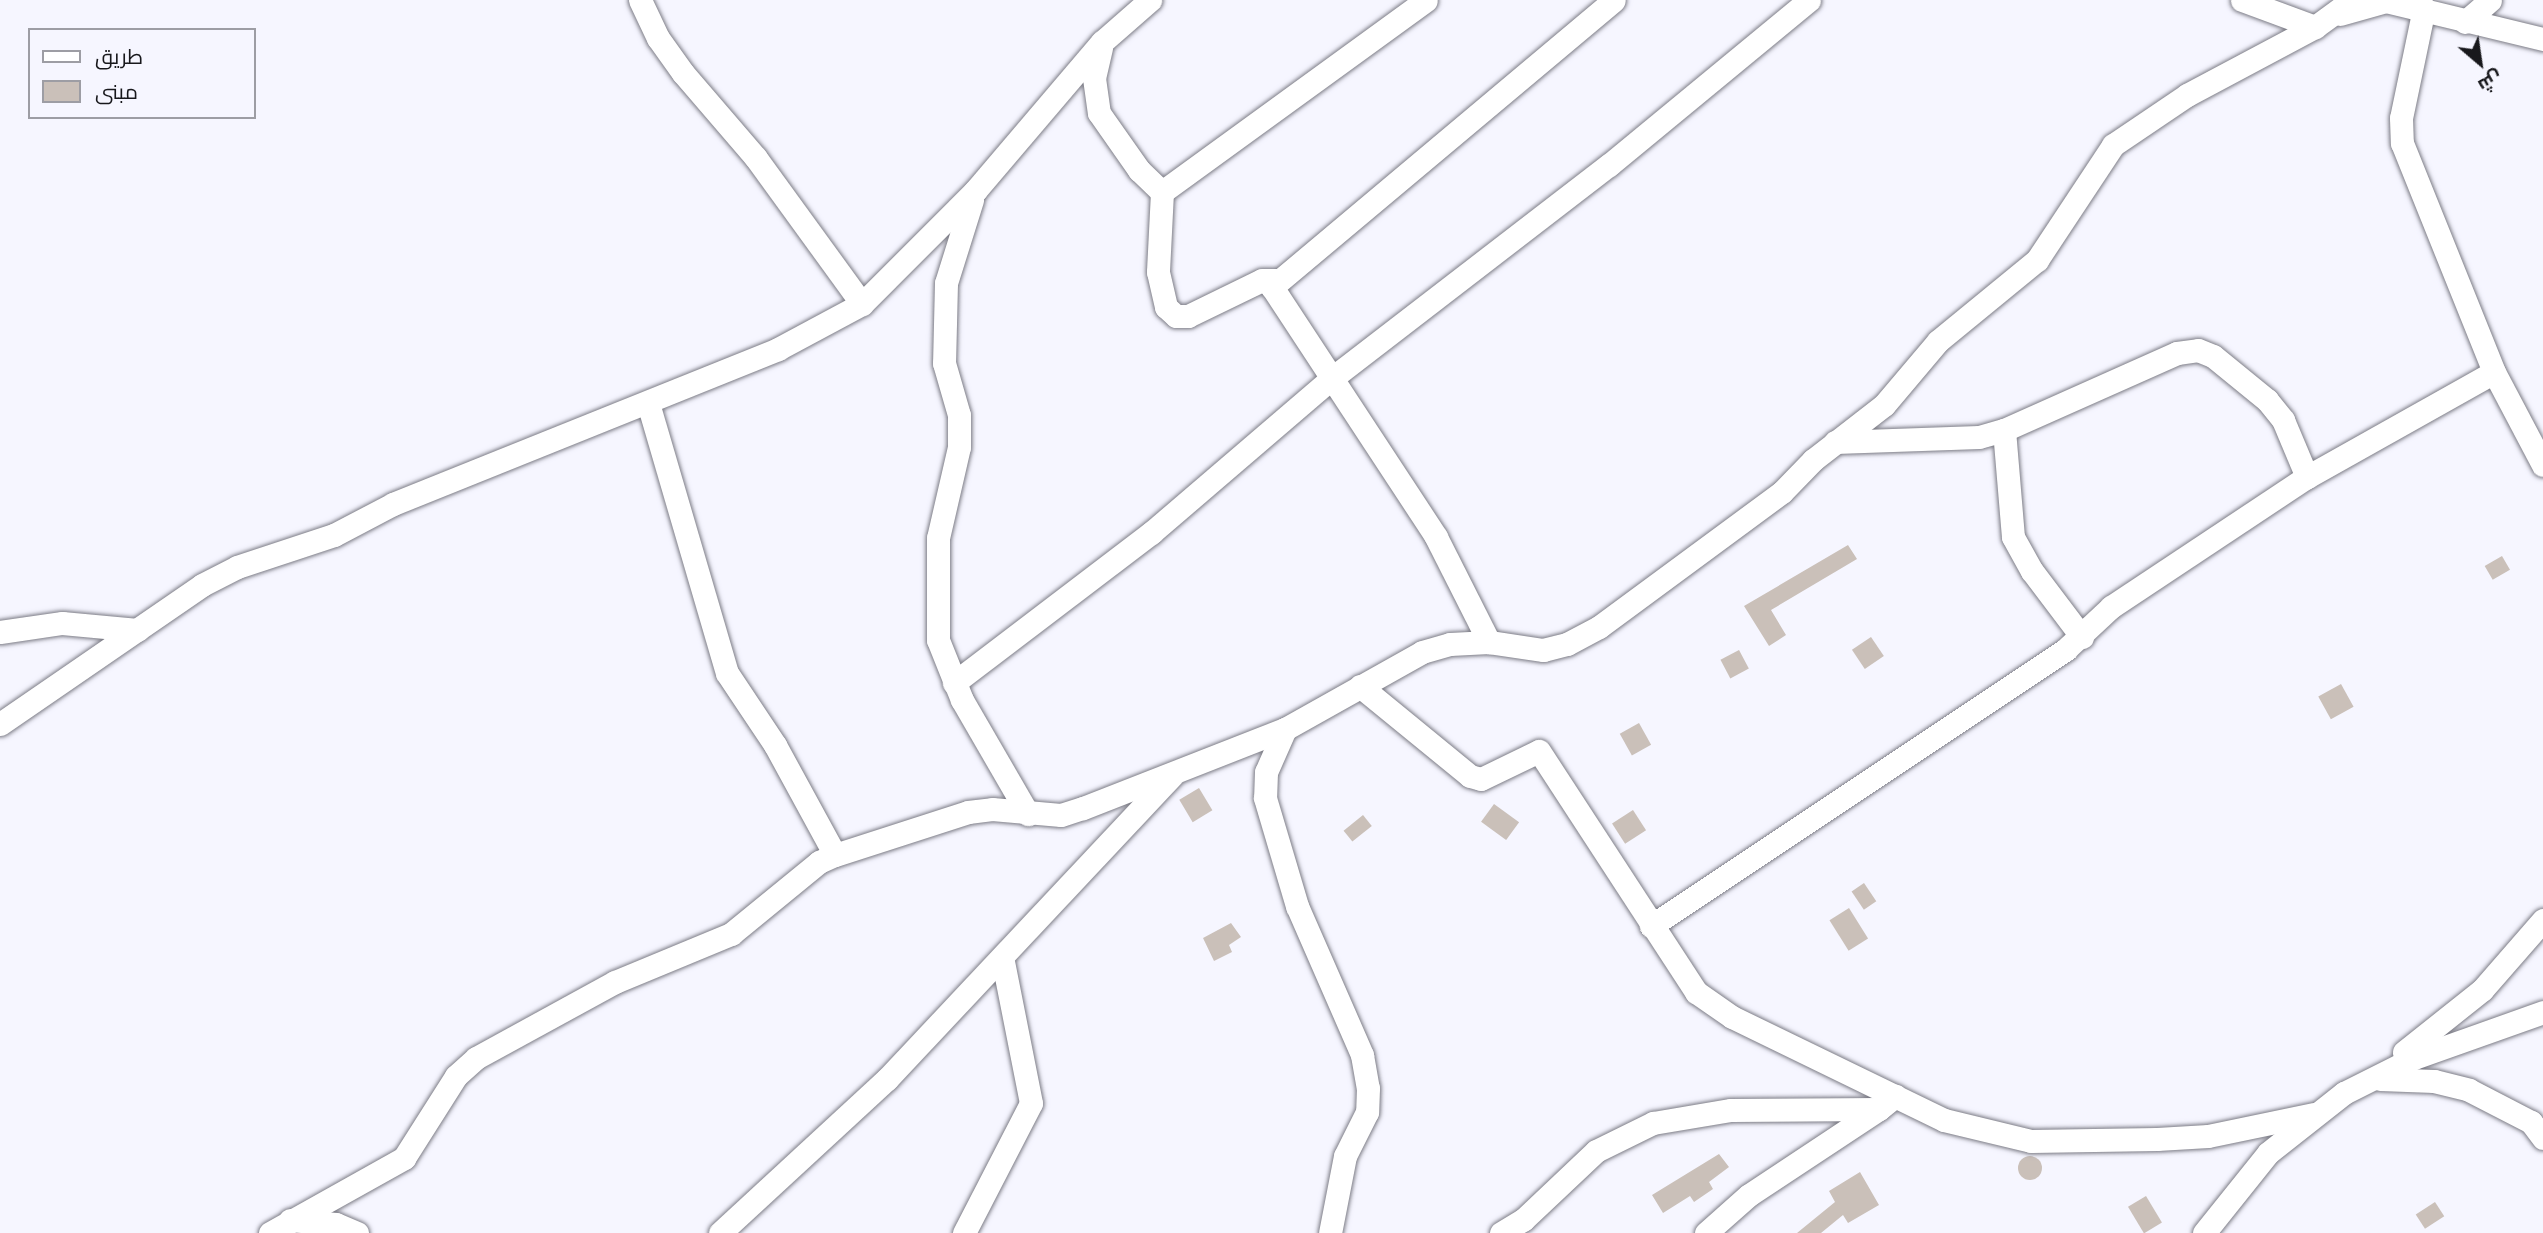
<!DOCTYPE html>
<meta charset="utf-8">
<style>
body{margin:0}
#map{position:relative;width:2543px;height:1233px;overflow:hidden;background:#f6f6ff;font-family:"Times New Roman",Cairo,serif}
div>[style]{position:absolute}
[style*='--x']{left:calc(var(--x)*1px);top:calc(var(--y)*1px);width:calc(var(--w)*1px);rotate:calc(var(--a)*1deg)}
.building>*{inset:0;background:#cac0b9;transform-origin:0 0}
.round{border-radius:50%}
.roads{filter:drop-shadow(0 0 2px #7c7c86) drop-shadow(0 0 2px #7c7c86)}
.minor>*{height:23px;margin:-11.5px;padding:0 11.5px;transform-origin:11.5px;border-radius:11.5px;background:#fff}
span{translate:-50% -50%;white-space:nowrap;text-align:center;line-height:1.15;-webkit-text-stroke:5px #f6f6ff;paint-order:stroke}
.legend{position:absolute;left:28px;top:28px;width:228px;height:91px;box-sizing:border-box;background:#f6f6ff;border:2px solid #9d9da4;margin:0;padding:9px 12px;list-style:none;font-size:21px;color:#18181c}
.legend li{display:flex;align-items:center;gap:14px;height:35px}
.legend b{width:35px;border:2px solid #9d9da4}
.north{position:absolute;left:2445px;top:28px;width:70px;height:70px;-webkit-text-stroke:5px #f6f6ff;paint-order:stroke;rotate:151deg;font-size:19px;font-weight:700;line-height:28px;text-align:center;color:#18181c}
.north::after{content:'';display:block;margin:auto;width:24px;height:32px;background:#18181c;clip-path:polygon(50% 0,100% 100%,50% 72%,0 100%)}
</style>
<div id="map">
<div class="building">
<i style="clip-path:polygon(1848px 545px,1857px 559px,1771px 610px,1786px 635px,1769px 646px,1744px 606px)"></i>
<i style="left:2502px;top:556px;width:16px;height:20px;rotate:60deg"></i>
<i style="left:1871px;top:637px;width:23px;height:23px;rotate:56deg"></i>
<i style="left:1739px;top:650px;width:21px;height:21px;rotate:62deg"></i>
<i style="left:2341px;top:684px;width:26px;height:26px;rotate:61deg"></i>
<i style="left:1639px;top:723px;width:25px;height:22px;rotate:61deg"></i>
<i style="left:1199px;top:788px;width:26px;height:23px;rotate:59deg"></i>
<i style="left:1494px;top:804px;width:31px;height:22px;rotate:36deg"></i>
<i style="left:1633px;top:810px;width:24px;height:25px;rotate:57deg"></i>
<i style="left:1363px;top:815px;width:14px;height:25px;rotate:51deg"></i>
<i style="left:1864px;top:883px;width:22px;height:15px;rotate:56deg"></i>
<i style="left:1849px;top:908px;width:36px;height:23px;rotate:58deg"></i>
<i style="clip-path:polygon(1231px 923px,1241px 937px,1229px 945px,1232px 952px,1214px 961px,1203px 938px)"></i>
<i style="clip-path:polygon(1719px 1154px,1729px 1167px,1709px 1182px,1713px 1189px,1694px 1202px,1690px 1196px,1663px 1213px,1652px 1195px)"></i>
<i class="round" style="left:2018px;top:1156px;width:24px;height:24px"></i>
<i style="clip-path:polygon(1860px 1172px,1879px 1205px,1848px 1223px,1843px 1215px,1821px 1233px,1797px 1233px,1835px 1202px,1829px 1191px)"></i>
<i style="left:2146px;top:1196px;width:31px;height:21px;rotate:59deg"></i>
<i style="left:2435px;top:1202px;width:17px;height:23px;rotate:57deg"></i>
</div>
<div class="roads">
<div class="minor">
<i style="--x:640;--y:0;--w:42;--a:64.7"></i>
<i style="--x:658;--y:38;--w:43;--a:54.5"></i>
<i style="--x:683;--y:73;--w:112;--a:49.3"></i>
<i style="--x:756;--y:158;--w:180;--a:54"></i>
<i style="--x:2242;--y:0;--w:78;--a:20.3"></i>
<i style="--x:2424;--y:8;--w:112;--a:101.8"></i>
<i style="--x:2401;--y:118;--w:25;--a:88"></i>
<i style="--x:2402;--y:143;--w:247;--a:68.1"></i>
<i style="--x:2494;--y:372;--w:105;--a:62.2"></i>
<i style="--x:2340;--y:14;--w:48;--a:-15.8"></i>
<i style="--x:2386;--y:1;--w:162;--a:13.6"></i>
<i style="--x:2465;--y:22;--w:33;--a:-41"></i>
<i style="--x:1101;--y:48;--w:31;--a:103"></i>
<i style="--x:1094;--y:78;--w:35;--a:82"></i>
<i style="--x:1099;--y:113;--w:70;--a:54.9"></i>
<i style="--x:1139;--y:170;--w:32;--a:44"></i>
<i style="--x:1162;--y:192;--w:80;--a:92.9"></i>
<i style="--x:1158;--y:272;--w:36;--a:77"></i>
<i style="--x:1166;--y:307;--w:13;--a:42"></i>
<i style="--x:1176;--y:316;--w:12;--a:0"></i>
<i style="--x:1188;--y:316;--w:82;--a:-25.9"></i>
<i style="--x:1262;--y:280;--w:13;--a:0"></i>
<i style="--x:1275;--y:280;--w:8;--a:113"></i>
<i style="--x:1272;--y:287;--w:299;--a:56.7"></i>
<i style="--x:1436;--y:537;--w:118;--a:63.2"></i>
<i style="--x:1162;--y:192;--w:326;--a:-36"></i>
<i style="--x:972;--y:200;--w:87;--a:107.4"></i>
<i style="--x:946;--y:283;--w:80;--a:91.4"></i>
<i style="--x:944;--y:363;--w:54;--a:73.9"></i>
<i style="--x:959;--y:415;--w:32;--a:90"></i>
<i style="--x:959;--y:447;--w:93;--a:103"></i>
<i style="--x:938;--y:538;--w:102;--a:90"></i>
<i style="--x:938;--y:640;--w:65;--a:68.2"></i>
<i style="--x:962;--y:700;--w:132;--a:59.9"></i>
<i style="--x:1272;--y:287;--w:446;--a:-40"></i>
<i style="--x:648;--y:403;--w:281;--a:73.7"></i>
<i style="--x:727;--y:673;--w:87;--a:56.3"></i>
<i style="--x:775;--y:745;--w:125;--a:61.4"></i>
<i style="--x:2004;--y:430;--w:107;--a:85.2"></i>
<i style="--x:2013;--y:537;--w:39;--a:61"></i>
<i style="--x:2032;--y:571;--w:83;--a:52.9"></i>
<i style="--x:1835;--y:442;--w:144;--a:-2"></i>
<i style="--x:1979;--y:437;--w:26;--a:-16"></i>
<i style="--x:2004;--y:430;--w:189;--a:-24"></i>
<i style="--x:2177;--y:353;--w:21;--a:-8"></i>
<i style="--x:2198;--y:350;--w:16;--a:22"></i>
<i style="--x:2213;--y:356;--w:70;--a:39.2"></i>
<i style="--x:2267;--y:400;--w:26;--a:51"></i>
<i style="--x:2283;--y:420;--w:62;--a:67.2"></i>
<i style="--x:0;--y:632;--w:63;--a:-8.3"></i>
<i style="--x:62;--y:623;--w:76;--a:5.3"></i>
<i style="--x:954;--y:683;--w:248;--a:-37.3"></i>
<i style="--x:1151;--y:533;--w:238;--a:-40.6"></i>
<i style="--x:1332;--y:378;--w:349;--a:-37.6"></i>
<i style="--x:1609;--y:165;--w:259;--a:-39.5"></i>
<i style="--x:1360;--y:686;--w:142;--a:39.3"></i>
<i style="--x:1470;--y:776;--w:11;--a:15"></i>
<i style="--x:1481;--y:779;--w:64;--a:-25.8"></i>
<i style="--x:1539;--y:751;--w:288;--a:56.9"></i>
<i style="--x:1696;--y:992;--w:44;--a:34.8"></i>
<i style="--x:1732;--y:1017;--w:236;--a:25.9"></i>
<i style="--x:1944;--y:1120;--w:89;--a:13.6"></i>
<i style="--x:2031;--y:1141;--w:126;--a:-0.9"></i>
<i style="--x:2157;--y:1139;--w:51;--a:-3.4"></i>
<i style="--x:2208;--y:1136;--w:108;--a:-11.7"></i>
<i style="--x:0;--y:724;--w:245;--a:-34.5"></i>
<i style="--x:202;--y:585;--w:39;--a:-27"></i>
<i style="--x:237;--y:567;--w:102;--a:-18.3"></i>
<i style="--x:334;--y:535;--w:67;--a:-27.7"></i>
<i style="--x:393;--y:504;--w:415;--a:-21.9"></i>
<i style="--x:778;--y:349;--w:95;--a:-28.2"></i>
<i style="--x:862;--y:304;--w:160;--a:-45"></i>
<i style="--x:975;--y:191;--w:196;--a:-49.6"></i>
<i style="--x:1102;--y:42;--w:64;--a:-41.2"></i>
<i style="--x:1285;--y:729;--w:47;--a:113.8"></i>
<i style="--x:1266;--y:772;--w:26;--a:92"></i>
<i style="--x:1265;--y:798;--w:113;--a:73.5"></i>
<i style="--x:1297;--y:906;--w:163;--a:66.4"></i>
<i style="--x:1362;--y:1055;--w:34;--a:80"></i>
<i style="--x:1368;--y:1088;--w:24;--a:92"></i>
<i style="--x:1367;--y:1112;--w:49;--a:116.6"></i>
<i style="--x:1345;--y:1156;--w:78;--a:101"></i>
<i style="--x:1651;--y:926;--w:499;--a:-33.7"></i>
<i style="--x:2066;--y:649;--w:62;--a:-43"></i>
<i style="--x:2111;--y:607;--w:235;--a:-33.6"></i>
<i style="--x:2307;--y:477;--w:214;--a:-29.3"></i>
<i style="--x:2404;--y:1052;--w:100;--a:-38.5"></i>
<i style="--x:2482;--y:990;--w:93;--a:-48.9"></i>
<i style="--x:2380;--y:1079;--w:54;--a:2.1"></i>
<i style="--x:2434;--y:1081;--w:36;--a:14"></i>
<i style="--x:2469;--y:1090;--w:70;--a:27.3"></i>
<i style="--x:2531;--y:1122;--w:20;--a:53"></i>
<i style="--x:290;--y:1220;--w:46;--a:5"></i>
<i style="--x:336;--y:1224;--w:23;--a:23"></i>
<i style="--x:270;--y:1233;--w:154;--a:-29.2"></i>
<i style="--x:404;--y:1158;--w:97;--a:-57.6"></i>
<i style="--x:456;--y:1076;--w:27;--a:-42"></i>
<i style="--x:476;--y:1058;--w:158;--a:-28.7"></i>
<i style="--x:615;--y:982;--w:126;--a:-22.5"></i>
<i style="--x:731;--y:934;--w:114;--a:-39.3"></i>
<i style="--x:819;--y:862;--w:17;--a:-24"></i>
<i style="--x:835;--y:855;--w:140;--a:-17.9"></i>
<i style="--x:968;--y:812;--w:24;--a:-7"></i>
<i style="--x:992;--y:809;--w:69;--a:5"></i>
<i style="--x:1061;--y:815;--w:23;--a:-18"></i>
<i style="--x:1083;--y:808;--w:217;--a:-21.4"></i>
<i style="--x:1285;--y:729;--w:157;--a:-29.3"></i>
<i style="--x:1422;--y:652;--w:29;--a:-16"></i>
<i style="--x:1450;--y:644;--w:39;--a:-3"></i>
<i style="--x:1489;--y:642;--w:55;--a:8.4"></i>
<i style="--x:1543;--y:650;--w:25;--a:-14"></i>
<i style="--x:1567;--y:644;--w:36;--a:-28"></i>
<i style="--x:1599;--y:627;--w:227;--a:-36.4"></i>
<i style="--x:1782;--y:492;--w:45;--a:-45.9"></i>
<i style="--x:1813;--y:460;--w:90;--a:-37.8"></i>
<i style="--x:1884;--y:405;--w:84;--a:-49.8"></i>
<i style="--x:1938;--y:341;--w:128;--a:-39.3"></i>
<i style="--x:2037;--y:260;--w:138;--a:-56.5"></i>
<i style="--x:2113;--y:145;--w:89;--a:-34"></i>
<i style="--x:2187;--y:95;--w:145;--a:-28"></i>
<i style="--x:2315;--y:27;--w:46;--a:-36.1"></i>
<i style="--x:720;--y:1233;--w:227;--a:-42.7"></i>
<i style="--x:887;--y:1079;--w:415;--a:-46.8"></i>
<i style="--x:964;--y:1233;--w:146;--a:-62.7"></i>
<i style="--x:1031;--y:1103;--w:145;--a:-101.2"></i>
<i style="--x:1501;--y:1233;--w:26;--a:-31"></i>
<i style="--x:1523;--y:1220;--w:100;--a:-43.4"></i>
<i style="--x:1596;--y:1151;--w:64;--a:-26.2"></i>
<i style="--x:1653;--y:1123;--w:79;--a:-9.5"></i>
<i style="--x:1731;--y:1110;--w:148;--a:-0.4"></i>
<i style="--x:1879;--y:1109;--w:21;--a:-39"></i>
<i style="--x:1706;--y:1233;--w:57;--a:-41.5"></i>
<i style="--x:1749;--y:1195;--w:156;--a:-33.5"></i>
<i style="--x:2204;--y:1233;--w:102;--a:-51.3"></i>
<i style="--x:2268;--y:1153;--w:97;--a:-38.3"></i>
<i style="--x:2344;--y:1093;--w:78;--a:-26.6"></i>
<i style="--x:2414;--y:1058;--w:137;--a:-19.6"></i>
</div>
</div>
<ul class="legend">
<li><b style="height:9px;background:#fff"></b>طريق</li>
<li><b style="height:19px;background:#cac0b9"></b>مبنى</li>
</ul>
<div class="north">ش</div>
</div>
